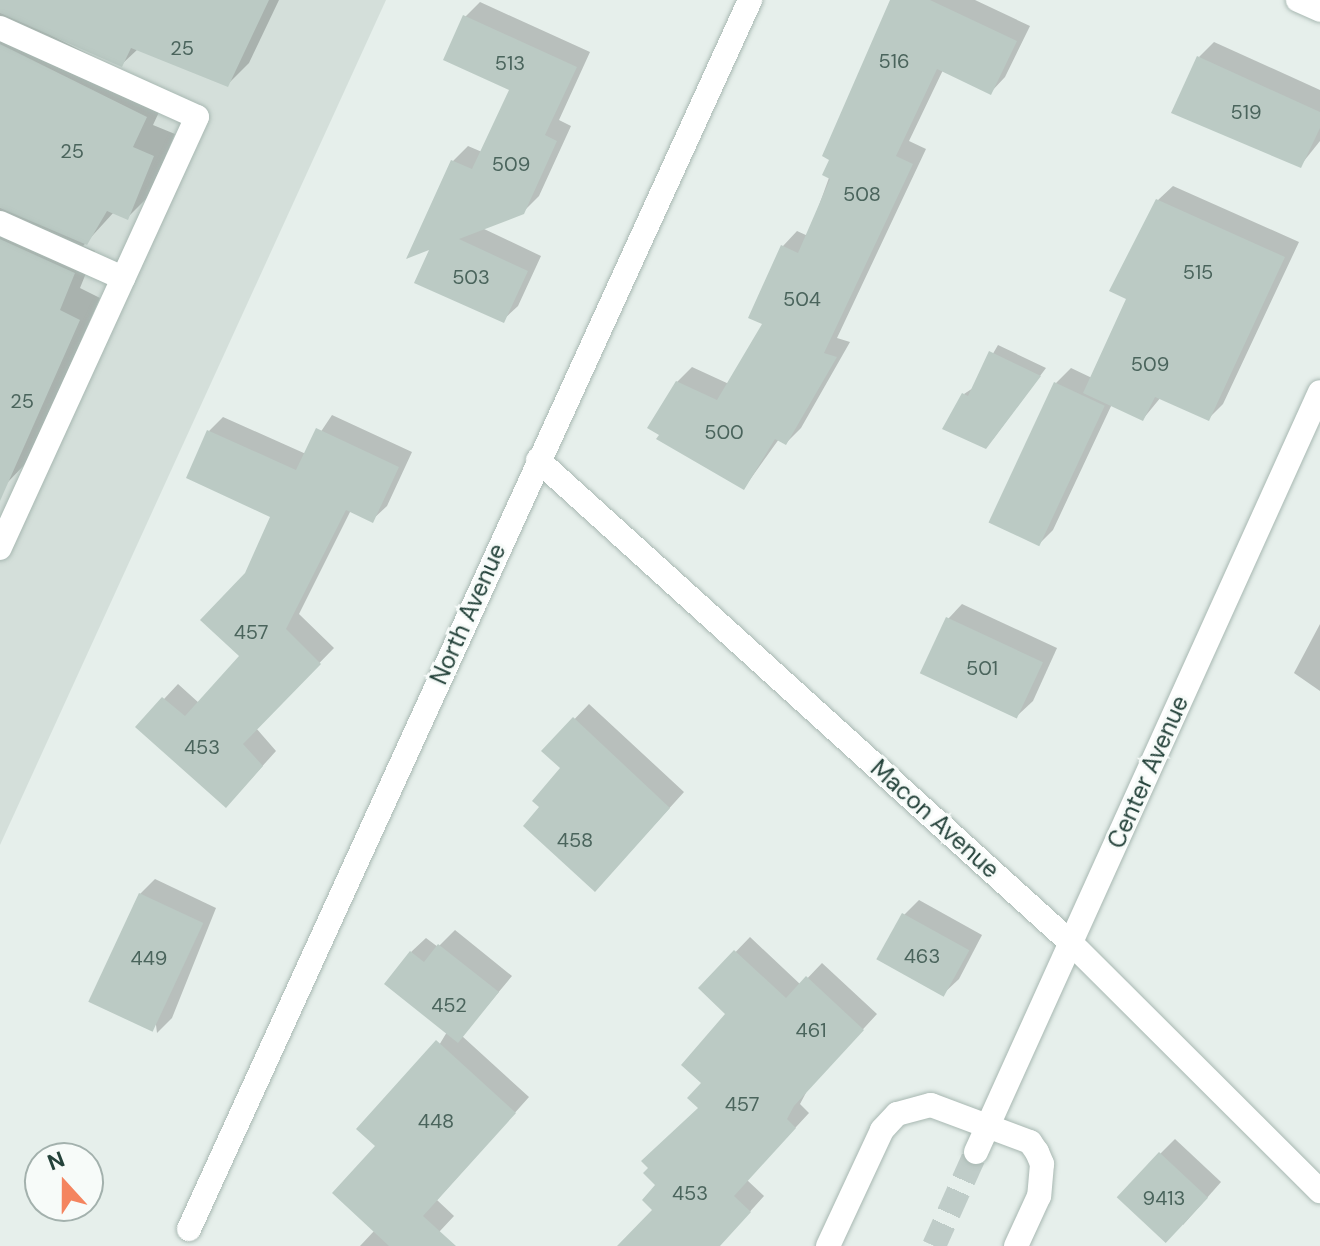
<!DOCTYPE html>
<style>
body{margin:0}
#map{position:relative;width:1320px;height:1246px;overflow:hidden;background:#e6efeb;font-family:"DM Sans",sans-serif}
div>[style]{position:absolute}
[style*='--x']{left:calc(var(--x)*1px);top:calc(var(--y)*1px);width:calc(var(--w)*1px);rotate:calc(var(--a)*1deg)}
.built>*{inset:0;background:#d4dfda}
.shadow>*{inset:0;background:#0003}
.building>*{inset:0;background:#bbcac4;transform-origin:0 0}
.minor-tunnel>*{height:24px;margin-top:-12px;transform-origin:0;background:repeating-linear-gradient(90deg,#bfccc8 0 24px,transparent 0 36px)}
.roads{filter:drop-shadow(0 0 2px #a8b8b2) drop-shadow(0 0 2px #a8b8b2)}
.minor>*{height:24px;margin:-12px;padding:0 12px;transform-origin:12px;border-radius:12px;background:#fff}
span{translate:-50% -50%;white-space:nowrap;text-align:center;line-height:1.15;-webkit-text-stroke:6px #f7fbf9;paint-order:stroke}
.number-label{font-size:20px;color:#4a645c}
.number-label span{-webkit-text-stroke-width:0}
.street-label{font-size:24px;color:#24423a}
.north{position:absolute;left:24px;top:1142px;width:80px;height:80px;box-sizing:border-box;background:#f7fbf9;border:2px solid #a3b1ad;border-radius:50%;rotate:339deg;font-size:22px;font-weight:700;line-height:32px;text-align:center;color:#24423a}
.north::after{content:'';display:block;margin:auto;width:28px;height:36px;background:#f4845f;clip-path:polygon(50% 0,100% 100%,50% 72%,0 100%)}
</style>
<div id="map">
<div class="built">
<i style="clip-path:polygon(0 0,386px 0,0 845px)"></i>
</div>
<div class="shadow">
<i style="clip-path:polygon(0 0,279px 0,249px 63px,227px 85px,138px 49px,122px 64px,12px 15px,167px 95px,153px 125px,175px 134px,149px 196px,128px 217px,114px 212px,83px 246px,95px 251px,80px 288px,100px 298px,28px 461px,7px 483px,0 480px)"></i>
<i style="clip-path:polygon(893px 0,975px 0,1030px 26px,1005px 77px,991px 92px,943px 70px,909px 141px,926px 149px,837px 338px,850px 342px,801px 428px,786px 443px,779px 439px,744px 488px,677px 382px,692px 367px,729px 384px,765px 323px,783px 246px,797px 231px,808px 236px)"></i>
<i style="clip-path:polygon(480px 2px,590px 52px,559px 120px,571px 126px,539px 196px,523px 212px,482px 228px,541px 256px,518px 306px,503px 320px,433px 246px,409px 256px,453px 161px,468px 146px,482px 152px,512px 89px,465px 17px)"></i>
<i style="clip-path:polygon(1214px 42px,1320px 90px,1320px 141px,1300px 166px,1199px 57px)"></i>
<i style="clip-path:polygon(1173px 186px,1299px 242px,1223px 404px,1208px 419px,1161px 397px,1143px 419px,1112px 404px,1053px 530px,1038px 545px,1056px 383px,1071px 368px,1092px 378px,1129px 298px,1158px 200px)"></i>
<i style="clip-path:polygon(998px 345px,1046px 368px,993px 439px,964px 394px,973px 388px)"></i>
<i style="clip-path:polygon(332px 415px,412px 452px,387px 506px,372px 520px,351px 510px,299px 614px,334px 648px,256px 728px,276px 751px,240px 791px,138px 727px,178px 684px,199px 703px,242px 656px,247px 574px,273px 516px,209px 431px,223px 417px,306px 454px)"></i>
<i style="clip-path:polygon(962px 604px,1057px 648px,1033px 701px,1018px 715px,948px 619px)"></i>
<i style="clip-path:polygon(1320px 624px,1320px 691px,1294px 673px)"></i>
<i style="clip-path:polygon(589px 704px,684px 792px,610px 874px,542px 807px,563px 768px,544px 751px)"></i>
<i style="clip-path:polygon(155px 879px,216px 908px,172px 1018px,157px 1033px,140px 894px)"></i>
<i style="clip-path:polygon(919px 900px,982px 935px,959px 979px,944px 993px,904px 915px)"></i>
<i style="clip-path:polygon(455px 930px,512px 976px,462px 1036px,529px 1097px,437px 1200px,454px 1216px,426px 1246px,360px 1246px,375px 1230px,378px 1146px,447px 1032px,411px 952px,426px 938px,438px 947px)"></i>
<i style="clip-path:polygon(750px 937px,801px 985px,822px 963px,877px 1014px,808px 1089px,800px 1104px,809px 1113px,747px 1180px,764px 1196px,719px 1246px,620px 1246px,655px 1210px,658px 1185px,700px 1107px,728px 1014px,701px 988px)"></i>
<i style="clip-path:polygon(1175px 1139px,1221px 1182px,1183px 1225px,1160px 1154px)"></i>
</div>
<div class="building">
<i style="clip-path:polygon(0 0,269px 0,228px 87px,131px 48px,122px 67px,0 13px)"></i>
<i style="clip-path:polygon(890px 0,930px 0,1017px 41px,991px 95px,937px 69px,896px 156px,913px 164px,824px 353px,837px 357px,786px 445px,775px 439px,744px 490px,656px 439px,659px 435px,647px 428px,676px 381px,717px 400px,762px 324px,748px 318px,781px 245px,798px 253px,830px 179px,822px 175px,829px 160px,822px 156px)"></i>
<i style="clip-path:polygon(463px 15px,577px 67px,545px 135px,557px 141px,524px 214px,459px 239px,528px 271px,504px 323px,414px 283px,429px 250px,406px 259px,451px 160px,472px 169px,509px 90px,443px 60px)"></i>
<i style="clip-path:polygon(0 44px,147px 117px,133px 147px,154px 156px,128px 220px,107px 211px,87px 245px,0 208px)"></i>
<i style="clip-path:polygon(1197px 56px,1320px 112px,1320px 128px,1301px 168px,1171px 113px)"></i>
<i style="clip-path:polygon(1156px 199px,1285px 257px,1209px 421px,1155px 397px,1143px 421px,1083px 393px,1126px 299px,1109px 291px)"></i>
<i style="clip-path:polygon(0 239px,75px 273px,60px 310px,80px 320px,0 501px)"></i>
<i style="clip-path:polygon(989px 351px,1041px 376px,986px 449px,942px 429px,962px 393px,968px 396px)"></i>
<i style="left:1054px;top:382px;width:56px;height:155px;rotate:25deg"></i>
<i style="clip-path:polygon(316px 428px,399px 467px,373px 523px,346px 510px,286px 629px,321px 664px,243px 744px,263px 766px,226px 808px,135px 727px,162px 697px,185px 716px,239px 656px,200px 620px,245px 573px,270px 517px,186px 478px,207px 430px,296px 470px)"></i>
<i style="left:946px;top:617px;width:107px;height:62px;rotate:25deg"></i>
<i style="clip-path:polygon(573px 717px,670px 808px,595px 892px,523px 826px,539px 807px,532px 801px,560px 768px,541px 751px)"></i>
<i style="left:139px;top:893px;width:71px;height:120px;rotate:25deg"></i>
<i style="left:902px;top:913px;width:77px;height:53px;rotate:29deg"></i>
<i style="clip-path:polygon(438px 944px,499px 992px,458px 1043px,384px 984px,410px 951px,424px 962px)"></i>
<i style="clip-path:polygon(734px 950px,786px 998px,806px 976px,864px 1030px,794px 1106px,787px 1119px,796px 1128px,734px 1196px,751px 1212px,720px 1246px,617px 1246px,652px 1210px,642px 1200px,655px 1185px,643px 1173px,648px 1168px,641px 1161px,698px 1108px,687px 1098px,701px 1083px,681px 1065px,725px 1014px,698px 988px)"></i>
<i style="clip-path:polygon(436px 1040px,516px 1113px,423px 1216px,456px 1246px,389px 1246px,332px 1193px,375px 1146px,356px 1129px)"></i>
<i style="left:1159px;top:1152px;width:67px;height:62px;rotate:43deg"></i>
</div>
<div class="minor-tunnel">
<i style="--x:934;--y:1246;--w:103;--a:-65.9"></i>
</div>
<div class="roads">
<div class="minor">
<i style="--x:1298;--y:0;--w:24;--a:24"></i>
<i style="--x:0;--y:28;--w:216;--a:24.3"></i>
<i style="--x:197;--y:117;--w:474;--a:114.6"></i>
<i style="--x:0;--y:223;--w:135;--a:24.1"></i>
<i style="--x:538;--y:460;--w:718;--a:42.18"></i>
<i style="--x:1070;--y:942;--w:353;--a:44.9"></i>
<i style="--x:976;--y:1152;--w:834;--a:-65.65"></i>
<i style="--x:189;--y:1229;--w:1351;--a:-65.46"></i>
<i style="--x:828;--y:1246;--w:128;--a:-65"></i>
<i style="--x:882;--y:1130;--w:22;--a:-47"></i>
<i style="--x:897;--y:1114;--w:35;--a:-15"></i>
<i style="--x:931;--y:1105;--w:106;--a:20.5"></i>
<i style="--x:1030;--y:1142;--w:12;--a:55"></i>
<i style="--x:1037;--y:1152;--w:13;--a:67"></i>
<i style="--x:1042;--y:1164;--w:32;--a:95"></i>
<i style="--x:1039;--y:1196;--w:55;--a:114.7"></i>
</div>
</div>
<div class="number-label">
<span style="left:182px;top:48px">25</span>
<span style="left:894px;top:61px">516</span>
<span style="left:510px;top:63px">513</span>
<span style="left:1246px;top:112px">519</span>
<span style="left:72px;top:151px">25</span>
<span style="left:511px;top:164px">509</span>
<span style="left:862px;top:194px">508</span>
<span style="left:1198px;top:272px">515</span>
<span style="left:471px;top:277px">503</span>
<span style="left:802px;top:299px">504</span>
<span style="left:1150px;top:364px">509</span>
<span style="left:22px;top:401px">25</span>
<span style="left:724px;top:432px">500</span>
<span style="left:251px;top:632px">457</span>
<span style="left:982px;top:668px">501</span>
<span style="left:202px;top:747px">453</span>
<span style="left:575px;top:840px">458</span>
<span style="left:922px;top:956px">463</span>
<span style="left:149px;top:958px">449</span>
<span style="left:449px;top:1005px">452</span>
<span style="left:811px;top:1030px">461</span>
<span style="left:742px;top:1104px">457</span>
<span style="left:436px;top:1121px">448</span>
<span style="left:690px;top:1193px">453</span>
<span style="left:1164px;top:1198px">9413</span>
</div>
<div class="street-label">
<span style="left:468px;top:614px;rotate:-66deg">North Avenue</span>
<span style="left:1148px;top:772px;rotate:-66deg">Center Avenue</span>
<span style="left:935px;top:819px;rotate:42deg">Macon Avenue</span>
</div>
<div class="north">N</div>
</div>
